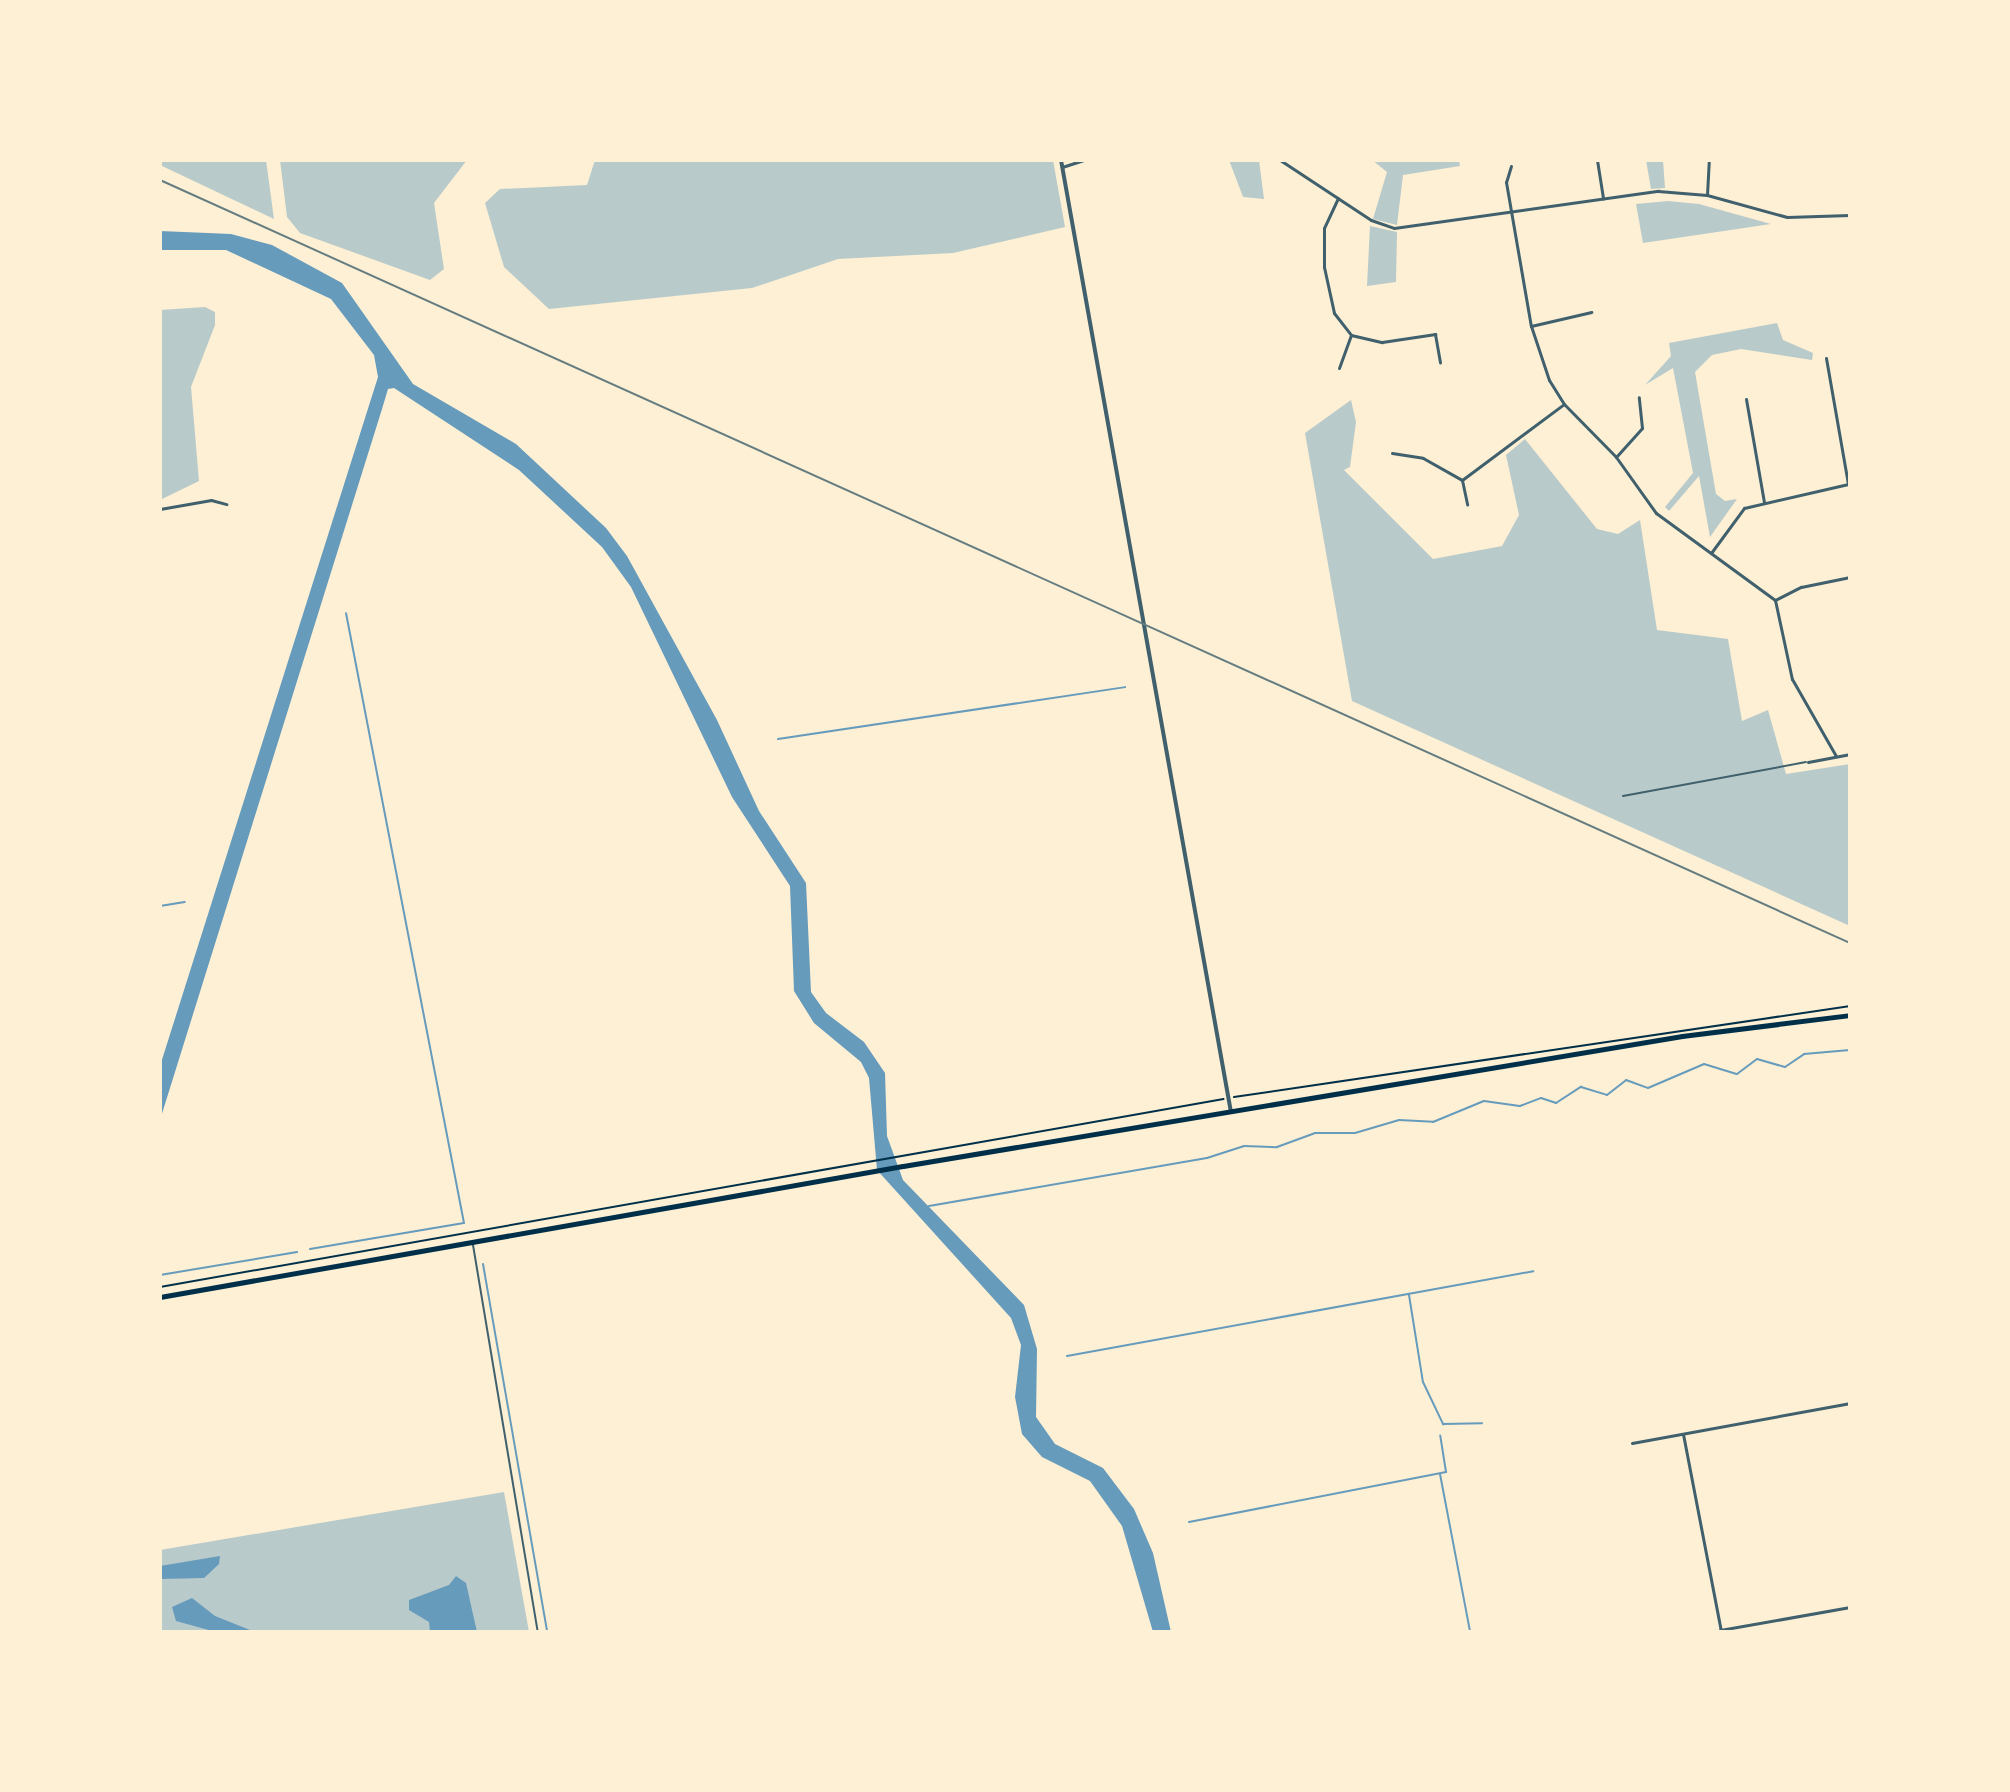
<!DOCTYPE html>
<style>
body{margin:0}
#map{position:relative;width:2010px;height:1792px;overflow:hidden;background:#fdf0d5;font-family:"Exo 2",sans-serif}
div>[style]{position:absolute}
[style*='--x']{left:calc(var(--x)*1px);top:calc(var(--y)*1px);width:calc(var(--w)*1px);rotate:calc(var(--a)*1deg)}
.green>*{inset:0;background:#b9caca}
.water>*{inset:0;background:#669bbc}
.stream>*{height:2px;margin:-1px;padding:0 1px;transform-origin:1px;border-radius:1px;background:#669bbc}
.path>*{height:2px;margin:-1px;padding:0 1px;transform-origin:1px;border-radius:1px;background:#003049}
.service>*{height:2px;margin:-1px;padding:0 1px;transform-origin:1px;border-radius:1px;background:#3f606c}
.minor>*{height:3px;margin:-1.5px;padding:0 1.5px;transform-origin:1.5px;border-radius:1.5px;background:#3f606c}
.tertiary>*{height:4px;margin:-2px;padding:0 2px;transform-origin:2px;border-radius:2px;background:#3f606c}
.secondary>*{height:5px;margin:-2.5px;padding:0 2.5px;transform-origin:2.5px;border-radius:2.5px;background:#003049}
.rail>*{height:2px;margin:-1px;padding:0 1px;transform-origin:1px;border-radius:1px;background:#657d81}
span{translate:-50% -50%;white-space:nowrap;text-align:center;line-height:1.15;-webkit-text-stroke:6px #fdf0d5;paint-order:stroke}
.frame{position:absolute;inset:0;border:162px solid #fdf0d5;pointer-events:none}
</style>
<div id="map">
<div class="green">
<i style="clip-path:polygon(160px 160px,266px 160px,274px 219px,160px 165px)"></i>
<i style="clip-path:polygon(280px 160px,467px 160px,434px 203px,444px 269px,430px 280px,300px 233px,287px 217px)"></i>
<i style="clip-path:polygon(595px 160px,1053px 160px,1065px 227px,953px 253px,838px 259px,752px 288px,549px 309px,504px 267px,485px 203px,500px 189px,587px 185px)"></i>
<i style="clip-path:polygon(1229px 160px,1259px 160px,1264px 199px,1243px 197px)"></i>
<i style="clip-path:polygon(1372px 160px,1459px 160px,1460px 166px,1403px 175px,1397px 225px,1373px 219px,1387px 172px)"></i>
<i style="clip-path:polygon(1646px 160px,1663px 160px,1665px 188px,1651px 189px)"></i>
<i style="clip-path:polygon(1668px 201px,1699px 204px,1771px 224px,1643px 243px,1636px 204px)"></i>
<i style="clip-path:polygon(1370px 226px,1397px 232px,1396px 282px,1367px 286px)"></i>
<i style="clip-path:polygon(205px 307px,215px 312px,215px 325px,191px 387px,199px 481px,160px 500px,160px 310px)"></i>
<i style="clip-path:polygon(1777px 323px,1783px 340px,1813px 353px,1812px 360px,1741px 349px,1712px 355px,1695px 372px,1716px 494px,1725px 501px,1737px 499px,1710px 537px,1699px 476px,1669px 511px,1665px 507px,1693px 473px,1673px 368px,1645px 385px,1671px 356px,1669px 343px)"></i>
<i style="clip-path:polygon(1351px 400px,1356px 422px,1350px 467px,1344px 470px,1433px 559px,1502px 546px,1519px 515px,1506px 455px,1525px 439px,1597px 529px,1618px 534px,1640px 520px,1657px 630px,1728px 639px,1742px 721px,1768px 710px,1786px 774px,1850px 764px,1850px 926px,1352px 701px,1305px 433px)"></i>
<i style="clip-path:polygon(504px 1492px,529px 1632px,160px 1632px,160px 1550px)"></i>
</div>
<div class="water">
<i style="clip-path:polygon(160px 231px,231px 234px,272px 245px,342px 283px,413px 384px,516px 444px,606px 528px,627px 556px,717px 720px,759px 811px,806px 883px,811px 992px,826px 1013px,864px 1042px,885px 1073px,887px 1136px,903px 1180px,1024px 1305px,1037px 1349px,1036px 1417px,1055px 1444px,1103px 1468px,1134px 1509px,1153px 1553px,1171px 1632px,1153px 1632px,1122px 1526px,1090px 1481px,1042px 1457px,1022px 1434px,1015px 1397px,1021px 1345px,1011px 1318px,877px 1170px,869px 1078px,861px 1062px,814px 1023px,794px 991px,790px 886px,732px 797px,631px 587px,602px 547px,519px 470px,394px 388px,388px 389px,382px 409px,160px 1120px,160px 1066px,378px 377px,374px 355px,331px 299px,226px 250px,160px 250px)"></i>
<i style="clip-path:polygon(220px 1556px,219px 1564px,204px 1578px,160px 1579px,160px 1566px)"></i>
<i style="clip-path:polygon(456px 1576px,466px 1583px,477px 1632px,430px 1632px,429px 1622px,409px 1610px,409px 1600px,449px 1585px)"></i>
<i style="clip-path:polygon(192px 1598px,215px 1616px,255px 1632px,216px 1632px,176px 1621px,172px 1607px)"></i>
</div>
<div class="stream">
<i style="--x:778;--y:739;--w:351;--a:-8.5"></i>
<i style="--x:160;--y:906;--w:25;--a:-9"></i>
<i style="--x:929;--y:1206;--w:282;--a:-9.8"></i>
<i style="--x:1207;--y:1158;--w:39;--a:-18"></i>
<i style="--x:1244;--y:1146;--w:33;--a:2"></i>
<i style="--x:1277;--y:1147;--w:40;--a:-20.2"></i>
<i style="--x:1315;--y:1133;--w:40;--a:0"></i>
<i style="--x:1355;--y:1133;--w:46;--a:-16.5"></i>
<i style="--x:1399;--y:1120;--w:34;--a:3"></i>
<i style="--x:1433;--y:1122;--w:55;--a:-22.4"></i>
<i style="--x:1484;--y:1101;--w:36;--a:8"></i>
<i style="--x:1520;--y:1106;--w:22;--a:-21"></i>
<i style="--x:1541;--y:1098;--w:16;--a:18"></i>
<i style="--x:1556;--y:1103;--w:30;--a:-33"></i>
<i style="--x:1581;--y:1087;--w:27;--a:17"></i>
<i style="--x:1607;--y:1095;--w:24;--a:-38"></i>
<i style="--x:1626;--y:1080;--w:23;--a:20"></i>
<i style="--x:1648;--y:1088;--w:61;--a:-23.2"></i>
<i style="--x:1704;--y:1064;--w:34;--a:17"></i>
<i style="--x:1737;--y:1074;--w:25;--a:-37"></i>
<i style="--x:1757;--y:1059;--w:29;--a:16"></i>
<i style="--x:1785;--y:1067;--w:23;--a:-34"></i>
<i style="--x:1804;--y:1054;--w:46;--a:-5"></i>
<i style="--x:310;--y:1249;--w:156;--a:-9.6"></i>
<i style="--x:464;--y:1223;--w:621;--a:-100.95"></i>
<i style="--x:483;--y:1264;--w:374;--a:80.1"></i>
<i style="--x:160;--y:1275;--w:139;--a:-9.5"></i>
<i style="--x:1409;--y:1295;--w:88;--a:80.9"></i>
<i style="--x:1423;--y:1382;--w:47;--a:64.5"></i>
<i style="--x:1443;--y:1424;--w:39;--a:-1"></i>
<i style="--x:1067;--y:1356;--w:474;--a:-10.3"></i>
<i style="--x:1440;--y:1474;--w:161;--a:79.2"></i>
<i style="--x:1189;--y:1522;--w:262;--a:-11"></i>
<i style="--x:1446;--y:1472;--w:37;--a:-99"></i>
</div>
<div class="path">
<i style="--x:1234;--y:1097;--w:623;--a:-8.4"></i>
<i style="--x:160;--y:1287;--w:1080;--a:-10.02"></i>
</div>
<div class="service">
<i style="--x:1623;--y:796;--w:186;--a:-10.5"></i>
<i style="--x:473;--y:1245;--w:392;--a:80.5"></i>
</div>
<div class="minor">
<i style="--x:1280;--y:160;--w:109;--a:33.4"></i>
<i style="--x:1371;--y:220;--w:24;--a:19"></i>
<i style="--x:1394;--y:228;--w:267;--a:-8"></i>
<i style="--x:1658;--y:191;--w:49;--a:4.7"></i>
<i style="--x:1707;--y:195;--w:83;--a:15.4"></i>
<i style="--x:1787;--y:217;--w:63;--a:-1.8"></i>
<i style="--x:1597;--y:160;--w:39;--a:81"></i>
<i style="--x:1511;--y:166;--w:17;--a:107"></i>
<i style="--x:1506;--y:182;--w:146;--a:80.2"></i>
<i style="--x:1531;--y:326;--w:57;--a:71.6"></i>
<i style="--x:1549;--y:380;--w:28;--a:58"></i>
<i style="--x:1564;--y:404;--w:74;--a:45.5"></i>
<i style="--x:1616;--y:457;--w:69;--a:54.5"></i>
<i style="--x:1656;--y:513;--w:147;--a:36.2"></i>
<i style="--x:1775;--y:600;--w:81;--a:77.9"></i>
<i style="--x:1792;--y:679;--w:89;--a:60.3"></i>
<i style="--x:1062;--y:167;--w:22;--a:-18"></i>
<i style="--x:1707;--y:195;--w:35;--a:-87"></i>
<i style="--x:1338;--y:198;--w:33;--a:115"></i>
<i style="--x:1324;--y:228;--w:39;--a:90"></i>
<i style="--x:1324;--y:267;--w:47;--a:77.7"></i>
<i style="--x:1334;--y:313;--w:28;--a:52"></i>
<i style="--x:1531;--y:326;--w:62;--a:-13.1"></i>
<i style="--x:1351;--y:335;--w:32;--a:13"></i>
<i style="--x:1382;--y:342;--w:54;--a:-8.6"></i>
<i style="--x:1435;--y:334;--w:29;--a:80"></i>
<i style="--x:1339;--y:368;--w:35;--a:-70"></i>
<i style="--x:1746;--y:399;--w:105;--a:80.1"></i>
<i style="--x:1392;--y:453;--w:31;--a:9"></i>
<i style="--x:1423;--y:458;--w:45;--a:29.4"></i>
<i style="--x:1462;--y:480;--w:127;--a:-36.7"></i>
<i style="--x:1616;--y:457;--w:39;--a:-48"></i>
<i style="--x:1642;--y:428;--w:31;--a:-96"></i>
<i style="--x:1462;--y:480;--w:25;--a:78"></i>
<i style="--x:160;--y:509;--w:52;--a:-10"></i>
<i style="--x:211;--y:500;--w:16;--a:15"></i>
<i style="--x:1711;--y:553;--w:56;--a:-53.7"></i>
<i style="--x:1744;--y:508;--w:107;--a:-13"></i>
<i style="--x:1848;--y:484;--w:128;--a:-99.9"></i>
<i style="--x:1775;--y:600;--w:29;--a:-27"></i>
<i style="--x:1801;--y:587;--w:50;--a:-11.5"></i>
<i style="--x:1808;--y:762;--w:43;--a:-10.8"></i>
<i style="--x:1683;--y:1434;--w:202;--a:79.1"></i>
<i style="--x:1632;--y:1443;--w:222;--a:-10.4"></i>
<i style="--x:1720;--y:1630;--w:132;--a:-10"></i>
</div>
<div class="tertiary">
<i style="--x:1061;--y:160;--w:967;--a:79.88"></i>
</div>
<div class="secondary">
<i style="--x:160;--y:1297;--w:754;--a:-10"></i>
<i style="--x:903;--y:1166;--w:790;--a:-9.47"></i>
<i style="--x:1682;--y:1036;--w:169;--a:-7.1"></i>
</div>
<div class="rail">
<i style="--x:160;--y:180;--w:1854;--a:24.3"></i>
</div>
<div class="frame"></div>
</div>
